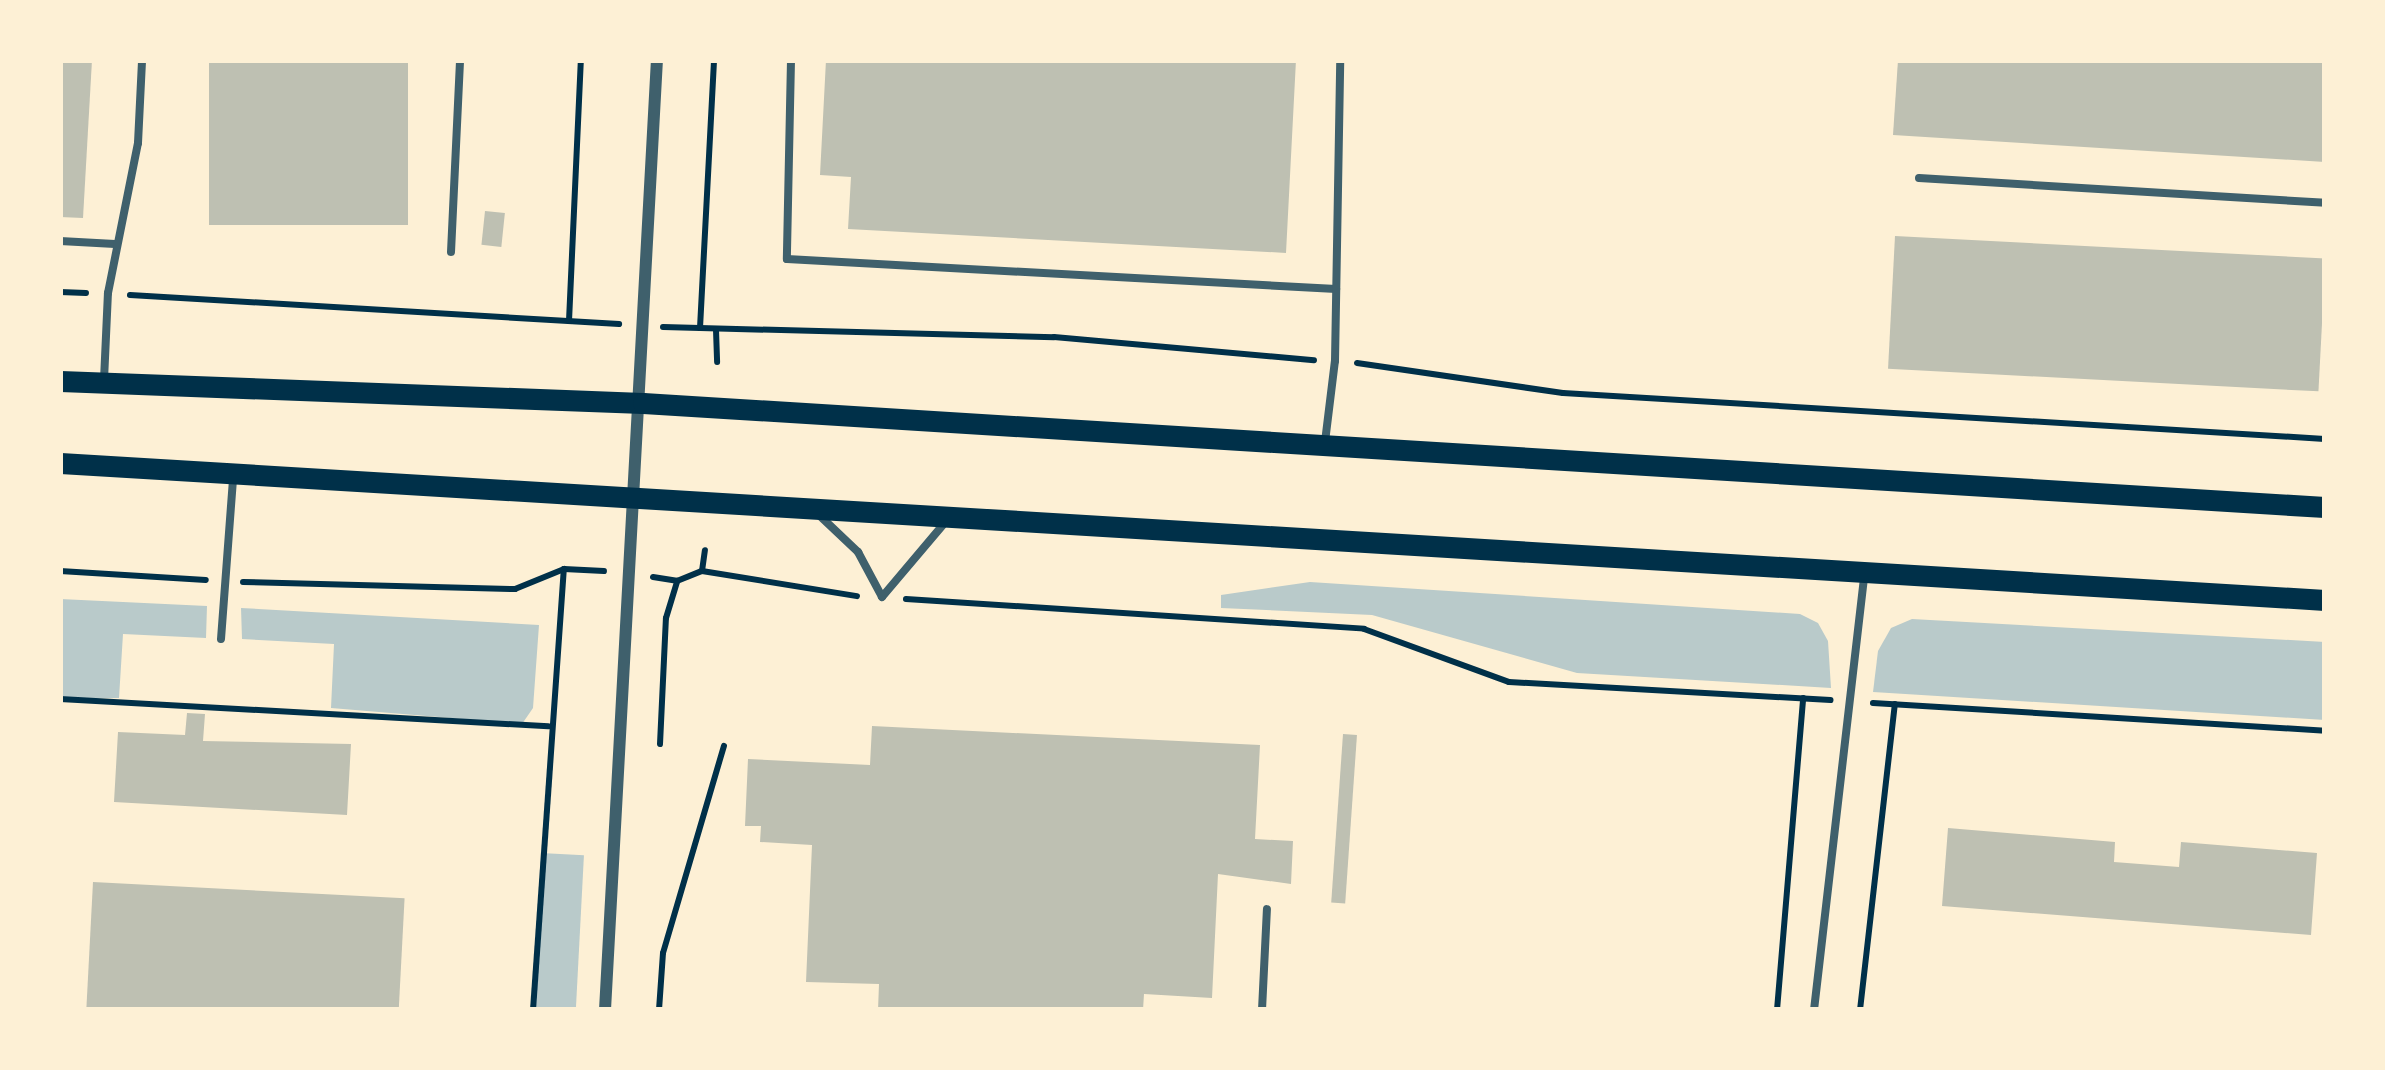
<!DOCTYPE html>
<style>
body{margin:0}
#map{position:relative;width:2385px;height:1070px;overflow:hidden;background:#fdf0d5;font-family:Karla,sans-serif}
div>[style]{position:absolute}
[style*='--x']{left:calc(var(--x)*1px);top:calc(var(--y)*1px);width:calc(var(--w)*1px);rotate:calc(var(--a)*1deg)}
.green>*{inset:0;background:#b9caca;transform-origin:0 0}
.building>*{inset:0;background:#bec0b2;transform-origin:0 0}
.path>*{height:6px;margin:-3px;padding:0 3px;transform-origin:3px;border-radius:3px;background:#003049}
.service>*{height:8px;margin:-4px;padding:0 4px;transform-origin:4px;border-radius:4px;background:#3f606c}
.minor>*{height:12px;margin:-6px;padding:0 6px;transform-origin:6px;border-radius:6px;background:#3f606c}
.secondary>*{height:21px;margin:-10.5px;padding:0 10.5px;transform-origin:10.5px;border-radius:10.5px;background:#003049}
span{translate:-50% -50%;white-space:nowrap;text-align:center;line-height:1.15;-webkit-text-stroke:12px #fdf0d5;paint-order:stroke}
.frame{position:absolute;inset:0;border:63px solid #fdf0d5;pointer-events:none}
</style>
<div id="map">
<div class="green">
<i style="clip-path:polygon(1310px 582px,1800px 614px,1818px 623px,1828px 641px,1831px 688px,1577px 673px,1372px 615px,1221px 608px,1221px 595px)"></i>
<i style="clip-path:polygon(60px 599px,207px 606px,206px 638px,123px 634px,119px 698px,60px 699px)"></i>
<i style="clip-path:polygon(241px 608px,539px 625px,533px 708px,522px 724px,331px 708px,334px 644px,242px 639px)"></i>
<i style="clip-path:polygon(1912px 619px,2325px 642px,2325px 720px,1873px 692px,1878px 651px,1891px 628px)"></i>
<i style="left:541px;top:853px;width:43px;height:157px;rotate:3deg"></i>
</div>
<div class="building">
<i style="clip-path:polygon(60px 60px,92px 60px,83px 218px,60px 217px)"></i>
<i style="left:209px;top:60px;width:199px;height:165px"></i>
<i style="clip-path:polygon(826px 60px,1296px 60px,1286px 253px,848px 229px,851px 177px,820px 175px)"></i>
<i style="clip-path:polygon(1898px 60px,2325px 60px,2325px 162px,1893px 135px)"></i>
<i style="left:485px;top:211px;width:20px;height:34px;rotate:6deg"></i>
<i style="left:1895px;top:236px;width:431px;height:133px;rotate:3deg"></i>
<i style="clip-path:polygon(187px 713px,205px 714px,203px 741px,351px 744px,347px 815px,114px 802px,118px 732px,185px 735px)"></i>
<i style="clip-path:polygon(872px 726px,1260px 745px,1255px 839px,1293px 841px,1291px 884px,1218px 874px,1212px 998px,1144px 994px,1143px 1010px,878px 1010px,879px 984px,806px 982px,812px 845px,760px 842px,761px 826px,745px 826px,748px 759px,870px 765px)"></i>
<i style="left:1343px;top:734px;width:14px;height:169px;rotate:4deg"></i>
<i style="clip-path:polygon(1948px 828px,2115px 842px,2114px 862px,2179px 867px,2181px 842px,2317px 853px,2311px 935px,1942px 906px)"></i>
<i style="left:93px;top:882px;width:312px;height:128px;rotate:3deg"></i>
</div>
<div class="path">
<i style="--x:60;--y:292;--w:26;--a:2"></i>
<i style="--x:130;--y:295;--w:490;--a:3.4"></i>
<i style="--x:569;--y:321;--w:261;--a:-87.4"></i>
<i style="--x:663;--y:327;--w:391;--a:1.5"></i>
<i style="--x:1054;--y:337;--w:261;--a:5.1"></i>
<i style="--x:700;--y:328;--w:268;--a:-87"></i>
<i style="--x:716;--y:330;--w:32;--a:88"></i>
<i style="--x:1357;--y:363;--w:208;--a:8.3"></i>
<i style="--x:1563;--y:393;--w:763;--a:3.45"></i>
<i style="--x:60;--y:571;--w:146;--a:3.5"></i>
<i style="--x:702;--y:571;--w:21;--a:-82"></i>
<i style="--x:653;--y:577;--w:24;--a:9"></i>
<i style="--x:677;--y:581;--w:27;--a:-22"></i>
<i style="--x:702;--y:571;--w:157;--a:9.2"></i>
<i style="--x:243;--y:582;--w:272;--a:1.5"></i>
<i style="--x:515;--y:589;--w:53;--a:-22.2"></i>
<i style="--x:564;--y:569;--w:40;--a:2.9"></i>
<i style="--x:906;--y:599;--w:459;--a:3.7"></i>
<i style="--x:1364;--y:629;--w:154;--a:20.1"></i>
<i style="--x:1509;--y:682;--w:322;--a:3.2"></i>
<i style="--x:60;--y:699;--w:489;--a:3.2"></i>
<i style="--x:1873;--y:703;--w:453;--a:3.5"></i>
<i style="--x:660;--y:744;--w:126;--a:-87.3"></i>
<i style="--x:666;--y:618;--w:39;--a:-73"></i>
<i style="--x:533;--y:1010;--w:442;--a:-86"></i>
<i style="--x:659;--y:1010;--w:57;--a:-86"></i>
<i style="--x:663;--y:953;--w:216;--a:-73.6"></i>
<i style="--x:1777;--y:1010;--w:313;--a:-85.2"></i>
<i style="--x:1860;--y:1010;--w:308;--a:-83.5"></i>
</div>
<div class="service">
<i style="--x:791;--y:60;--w:199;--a:91.2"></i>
<i style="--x:787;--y:259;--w:550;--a:3.13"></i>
<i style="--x:1919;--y:178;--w:407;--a:3.5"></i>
<i style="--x:60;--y:241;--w:55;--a:3.1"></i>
<i style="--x:451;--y:252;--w:192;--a:-87.3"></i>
<i style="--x:104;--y:380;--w:87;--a:-87.4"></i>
<i style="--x:108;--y:293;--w:153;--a:-78.7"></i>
<i style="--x:138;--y:143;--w:83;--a:-87.2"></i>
<i style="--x:1325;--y:442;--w:82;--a:-83"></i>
<i style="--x:1335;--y:361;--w:301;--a:-89"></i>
<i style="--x:819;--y:515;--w:54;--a:43.5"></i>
<i style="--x:858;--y:552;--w:51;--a:61.9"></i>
<i style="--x:882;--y:597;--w:101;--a:-49.8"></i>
<i style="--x:221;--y:639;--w:160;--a:-85.7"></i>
<i style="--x:1262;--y:1010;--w:101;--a:-87.2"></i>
<i style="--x:1814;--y:1010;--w:436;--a:-83.4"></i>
</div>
<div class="minor">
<i style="--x:605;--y:1010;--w:951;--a:-86.87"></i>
</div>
<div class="secondary">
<i style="--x:60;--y:381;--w:583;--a:2.16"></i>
<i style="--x:643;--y:403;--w:1685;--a:3.54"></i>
<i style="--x:60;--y:463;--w:2269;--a:3.46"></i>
</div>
<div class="frame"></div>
</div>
